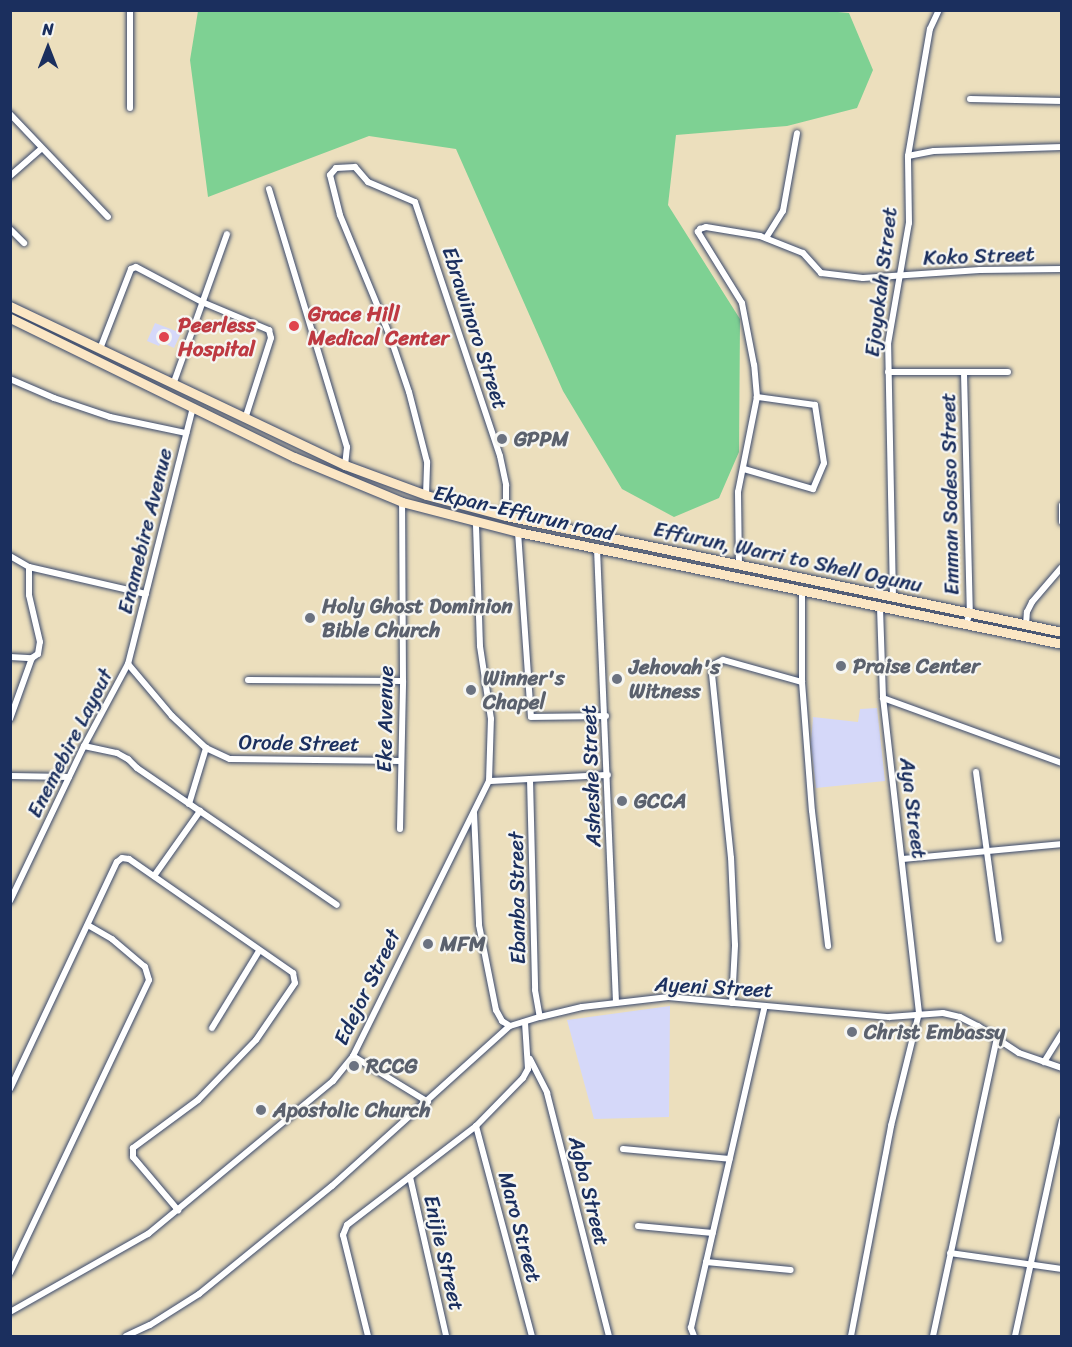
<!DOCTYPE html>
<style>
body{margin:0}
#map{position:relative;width:1072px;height:1347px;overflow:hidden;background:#ecdfbd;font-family:Sriracha,sans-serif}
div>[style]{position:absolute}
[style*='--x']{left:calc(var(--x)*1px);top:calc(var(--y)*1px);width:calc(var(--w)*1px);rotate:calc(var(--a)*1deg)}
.built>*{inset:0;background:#d5d8f9}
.green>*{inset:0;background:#7ed193}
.roads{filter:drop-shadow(0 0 2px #3a496c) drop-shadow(0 0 2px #3a496c)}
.street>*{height:6px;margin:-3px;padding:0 3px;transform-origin:3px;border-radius:3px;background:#fff}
.secondary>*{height:9px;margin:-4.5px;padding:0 4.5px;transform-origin:4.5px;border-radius:4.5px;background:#fbe6c4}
.dots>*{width:16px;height:16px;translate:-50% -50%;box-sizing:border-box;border:3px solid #f6f6f2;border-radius:50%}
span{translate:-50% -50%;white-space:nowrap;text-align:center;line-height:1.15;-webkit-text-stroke:4.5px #f6f6f2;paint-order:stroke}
.street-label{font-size:21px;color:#1b2f5e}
.health-label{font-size:21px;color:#be3a42;font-weight:700}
.left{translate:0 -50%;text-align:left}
.worship-label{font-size:21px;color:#5b616d;font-weight:700}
.frame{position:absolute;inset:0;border:12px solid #1b2f5e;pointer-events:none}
.north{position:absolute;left:18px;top:18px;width:60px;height:60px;-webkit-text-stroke:4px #f6f6f2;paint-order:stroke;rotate:0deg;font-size:16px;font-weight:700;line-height:24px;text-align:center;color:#1b2f5e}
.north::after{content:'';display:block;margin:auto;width:21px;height:27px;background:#1b2f5e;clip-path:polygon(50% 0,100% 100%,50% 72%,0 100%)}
</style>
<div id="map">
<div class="built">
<i style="clip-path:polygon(155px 323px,181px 333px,174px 348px,161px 342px,159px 346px,147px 341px)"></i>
<i style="clip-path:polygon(877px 708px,885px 781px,816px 788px,811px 743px,813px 717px,858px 722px,860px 709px)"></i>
<i style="clip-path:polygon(670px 1006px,669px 1117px,594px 1119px,567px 1020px)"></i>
</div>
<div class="green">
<i style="clip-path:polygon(827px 11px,849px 13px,873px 70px,857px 108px,787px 126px,676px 135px,668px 205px,740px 319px,739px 452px,719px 498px,674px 517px,622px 489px,563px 391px,456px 149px,369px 136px,208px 197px,190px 60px,198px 11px)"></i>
</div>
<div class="roads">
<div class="street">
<i style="--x:130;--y:10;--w:98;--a:90"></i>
<i style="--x:970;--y:99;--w:92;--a:1.2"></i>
<i style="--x:10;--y:114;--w:142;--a:46.4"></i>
<i style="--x:908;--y:156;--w:26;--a:-11"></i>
<i style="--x:934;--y:151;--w:128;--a:-1.8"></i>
<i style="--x:10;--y:176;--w:41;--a:-41.1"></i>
<i style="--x:269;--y:189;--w:270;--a:73.2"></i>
<i style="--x:347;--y:447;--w:18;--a:96"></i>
<i style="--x:10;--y:229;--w:20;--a:45"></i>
<i style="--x:766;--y:238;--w:32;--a:-58"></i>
<i style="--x:783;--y:211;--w:79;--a:-79.8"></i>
<i style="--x:100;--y:349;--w:86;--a:-68.8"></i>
<i style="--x:131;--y:269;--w:5;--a:-22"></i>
<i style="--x:136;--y:267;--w:75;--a:27.9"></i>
<i style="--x:202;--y:302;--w:73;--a:22.7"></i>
<i style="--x:269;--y:330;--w:8;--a:76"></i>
<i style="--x:271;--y:338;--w:85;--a:107.8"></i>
<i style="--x:888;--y:372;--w:120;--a:0"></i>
<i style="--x:964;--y:373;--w:240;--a:88.6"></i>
<i style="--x:970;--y:613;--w:12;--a:110"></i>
<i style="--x:10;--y:379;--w:48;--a:23.4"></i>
<i style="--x:54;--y:398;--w:59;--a:18.7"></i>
<i style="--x:110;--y:417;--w:78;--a:11.9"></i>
<i style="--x:174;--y:382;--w:157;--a:-70.3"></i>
<i style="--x:744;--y:469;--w:72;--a:16.2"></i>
<i style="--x:813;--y:489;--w:28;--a:-67"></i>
<i style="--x:824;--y:463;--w:59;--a:-98.8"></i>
<i style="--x:815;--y:405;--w:59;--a:-172.1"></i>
<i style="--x:426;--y:495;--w:33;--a:-88"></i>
<i style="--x:427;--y:462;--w:72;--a:-104.4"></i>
<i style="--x:409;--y:392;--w:59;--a:-108.7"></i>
<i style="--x:390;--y:336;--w:131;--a:-112.5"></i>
<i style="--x:340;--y:215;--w:41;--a:-104"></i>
<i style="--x:330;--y:175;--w:9;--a:-49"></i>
<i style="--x:336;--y:168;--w:19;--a:-3"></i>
<i style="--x:355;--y:167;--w:20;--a:49"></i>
<i style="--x:368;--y:182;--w:51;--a:23.1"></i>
<i style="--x:415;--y:202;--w:268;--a:71.5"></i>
<i style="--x:500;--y:456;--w:30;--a:78"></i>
<i style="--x:506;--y:485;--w:31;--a:90"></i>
<i style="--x:1062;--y:505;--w:17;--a:90"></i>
<i style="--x:518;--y:532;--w:185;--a:86"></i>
<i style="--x:531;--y:717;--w:75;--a:-0.8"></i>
<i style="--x:597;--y:549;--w:454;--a:87.6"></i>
<i style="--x:10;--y:556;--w:22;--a:30"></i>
<i style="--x:29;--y:567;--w:120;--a:13"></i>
<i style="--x:739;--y:565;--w:73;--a:-90.8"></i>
<i style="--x:738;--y:492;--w:97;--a:-78.7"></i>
<i style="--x:757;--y:397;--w:32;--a:-95"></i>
<i style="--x:754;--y:365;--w:63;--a:-101"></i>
<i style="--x:742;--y:303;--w:84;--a:-121.8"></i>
<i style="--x:698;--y:232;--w:4;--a:-56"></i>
<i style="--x:700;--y:229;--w:6;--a:-18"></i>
<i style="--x:706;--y:227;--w:55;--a:9.5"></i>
<i style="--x:760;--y:236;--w:46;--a:21.6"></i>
<i style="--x:803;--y:253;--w:27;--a:48"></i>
<i style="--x:821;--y:273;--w:42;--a:6.8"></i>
<i style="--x:863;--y:278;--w:117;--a:-3.9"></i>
<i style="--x:980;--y:270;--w:82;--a:-0.7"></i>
<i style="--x:802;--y:590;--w:92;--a:90"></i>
<i style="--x:802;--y:682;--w:129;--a:85.6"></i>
<i style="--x:812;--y:811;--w:136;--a:83.2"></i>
<i style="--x:893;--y:598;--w:254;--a:-91.1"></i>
<i style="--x:888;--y:344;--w:123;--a:-80.2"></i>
<i style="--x:909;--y:223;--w:67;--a:-90.9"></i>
<i style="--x:908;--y:156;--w:129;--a:-80.2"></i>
<i style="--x:930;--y:29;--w:21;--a:-65"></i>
<i style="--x:1026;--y:625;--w:13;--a:-86"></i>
<i style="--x:1027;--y:612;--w:11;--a:-63"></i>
<i style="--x:1032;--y:602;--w:46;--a:-49.4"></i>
<i style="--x:10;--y:657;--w:22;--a:3"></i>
<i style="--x:128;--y:664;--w:68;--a:49.8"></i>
<i style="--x:172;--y:716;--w:47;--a:43.3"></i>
<i style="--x:206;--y:748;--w:26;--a:25"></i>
<i style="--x:230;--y:759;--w:171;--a:0.7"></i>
<i style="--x:248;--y:680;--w:155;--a:0.4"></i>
<i style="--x:883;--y:698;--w:190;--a:20"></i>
<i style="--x:10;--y:719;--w:65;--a:-70.2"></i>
<i style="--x:32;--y:658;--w:7;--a:-34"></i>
<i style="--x:38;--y:654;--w:12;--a:-81"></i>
<i style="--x:40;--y:642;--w:48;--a:-103.2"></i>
<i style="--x:29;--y:595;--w:28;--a:-90"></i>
<i style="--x:84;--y:746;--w:34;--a:12"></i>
<i style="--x:117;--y:753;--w:13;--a:29"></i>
<i style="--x:128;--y:759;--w:13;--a:45"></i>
<i style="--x:137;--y:768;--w:242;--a:34.4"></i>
<i style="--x:976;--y:772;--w:169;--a:82.2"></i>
<i style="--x:10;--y:776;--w:59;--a:1"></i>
<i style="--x:530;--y:779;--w:211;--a:88.6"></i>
<i style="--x:535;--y:990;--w:27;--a:80"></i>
<i style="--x:489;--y:781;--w:119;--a:-2.9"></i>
<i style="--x:189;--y:804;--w:59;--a:-73.1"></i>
<i style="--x:474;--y:813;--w:112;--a:87.4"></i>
<i style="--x:479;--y:925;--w:87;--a:78.7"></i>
<i style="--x:496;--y:1010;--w:13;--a:61"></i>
<i style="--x:502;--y:1021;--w:9;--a:32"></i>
<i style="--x:400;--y:829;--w:148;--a:-88.8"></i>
<i style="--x:403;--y:681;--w:179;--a:-90.3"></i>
<i style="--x:903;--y:859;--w:160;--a:-5.4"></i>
<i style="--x:154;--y:876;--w:80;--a:-54.7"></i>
<i style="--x:10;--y:901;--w:172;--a:-64.5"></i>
<i style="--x:84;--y:746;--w:93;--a:-61.8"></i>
<i style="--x:128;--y:664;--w:265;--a:-75.8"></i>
<i style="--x:732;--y:1003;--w:58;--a:-87"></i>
<i style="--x:735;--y:945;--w:87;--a:-92.6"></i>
<i style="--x:731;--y:858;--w:186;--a:-95.9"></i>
<i style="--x:712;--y:673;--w:9;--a:-72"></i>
<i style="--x:715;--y:664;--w:9;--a:-27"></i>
<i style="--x:723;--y:660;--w:82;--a:15.6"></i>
<i style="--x:212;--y:1028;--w:90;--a:-58.6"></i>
<i style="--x:353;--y:1056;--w:88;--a:31.5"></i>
<i style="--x:530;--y:1059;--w:38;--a:63"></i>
<i style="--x:547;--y:1093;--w:251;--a:75.7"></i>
<i style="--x:1044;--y:1062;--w:34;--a:-58"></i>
<i style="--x:10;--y:1089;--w:251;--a:-64.8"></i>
<i style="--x:117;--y:862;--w:6;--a:-39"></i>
<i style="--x:122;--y:858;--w:7;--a:8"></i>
<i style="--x:129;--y:859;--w:200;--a:34.8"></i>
<i style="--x:293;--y:973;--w:10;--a:79"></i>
<i style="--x:295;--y:983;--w:69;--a:124.4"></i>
<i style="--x:256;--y:1040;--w:83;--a:134"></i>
<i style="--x:198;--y:1100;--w:81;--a:143.6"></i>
<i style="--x:133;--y:1148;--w:9;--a:90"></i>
<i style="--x:133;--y:1157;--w:70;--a:49.7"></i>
<i style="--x:476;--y:1126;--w:217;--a:75.1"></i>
<i style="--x:623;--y:1149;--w:107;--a:5.3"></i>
<i style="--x:410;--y:1177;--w:163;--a:77.2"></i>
<i style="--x:638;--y:1226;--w:75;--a:5.3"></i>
<i style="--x:950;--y:1253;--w:113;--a:8.1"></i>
<i style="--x:706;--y:1262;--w:85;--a:5.4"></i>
<i style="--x:10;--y:1273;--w:324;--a:-64.6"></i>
<i style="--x:149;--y:980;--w:14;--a:-107"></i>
<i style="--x:145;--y:967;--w:43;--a:-139.7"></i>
<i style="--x:112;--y:939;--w:28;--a:-150"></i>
<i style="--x:10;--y:1312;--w:159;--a:-29.5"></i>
<i style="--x:148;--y:1234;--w:240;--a:-39.6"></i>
<i style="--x:333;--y:1081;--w:32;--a:-51"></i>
<i style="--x:353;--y:1056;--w:307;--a:-63.7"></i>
<i style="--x:489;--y:781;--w:62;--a:-88.2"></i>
<i style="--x:491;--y:719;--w:74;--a:-98.6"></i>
<i style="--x:480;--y:646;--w:123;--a:-91.9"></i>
<i style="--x:126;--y:1336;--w:26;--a:-25"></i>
<i style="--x:150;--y:1325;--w:58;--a:-32.3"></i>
<i style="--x:199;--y:1294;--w:171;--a:-39.1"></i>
<i style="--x:332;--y:1186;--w:239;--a:-42"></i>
<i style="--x:510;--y:1026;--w:31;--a:-17"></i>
<i style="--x:540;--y:1017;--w:43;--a:-13.4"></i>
<i style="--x:582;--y:1007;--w:87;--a:-6.6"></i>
<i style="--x:668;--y:997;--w:222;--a:5.2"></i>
<i style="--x:889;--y:1017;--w:54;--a:-4.2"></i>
<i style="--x:943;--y:1013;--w:17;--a:13"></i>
<i style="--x:960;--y:1017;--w:20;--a:27"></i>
<i style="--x:978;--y:1026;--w:49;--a:33.4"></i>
<i style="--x:1019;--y:1053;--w:46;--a:19.2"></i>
<i style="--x:368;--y:1336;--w:104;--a:-103.9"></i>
<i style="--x:343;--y:1235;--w:11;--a:-68"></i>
<i style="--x:347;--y:1225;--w:163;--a:-37.5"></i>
<i style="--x:476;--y:1126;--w:67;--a:-45.6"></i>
<i style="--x:523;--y:1078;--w:10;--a:-61"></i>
<i style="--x:528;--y:1069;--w:47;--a:-93.7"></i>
<i style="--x:694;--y:1336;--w:9;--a:-111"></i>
<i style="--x:691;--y:1328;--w:330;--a:-77.1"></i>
<i style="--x:851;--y:1336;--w:214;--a:-79.2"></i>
<i style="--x:891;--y:1126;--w:116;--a:-76.1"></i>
<i style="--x:919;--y:1013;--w:317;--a:-96.5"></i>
<i style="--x:883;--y:698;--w:91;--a:-91.9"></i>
<i style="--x:933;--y:1336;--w:305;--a:-77.9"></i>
<i style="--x:1015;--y:1336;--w:221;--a:-77.7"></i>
</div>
<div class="secondary">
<i style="--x:10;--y:306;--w:371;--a:25.4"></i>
<i style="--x:345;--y:465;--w:86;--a:20.3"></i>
<i style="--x:426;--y:495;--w:83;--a:14.7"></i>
<i style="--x:506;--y:516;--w:568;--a:11.78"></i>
<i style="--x:10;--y:318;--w:316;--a:26.1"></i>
<i style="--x:294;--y:457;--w:117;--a:22.6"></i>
<i style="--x:402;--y:502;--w:120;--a:14.5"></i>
<i style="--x:518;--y:532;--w:555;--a:11.63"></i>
</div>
</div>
<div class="dots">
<i style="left:294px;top:326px;background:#e0444e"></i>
<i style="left:164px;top:337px;background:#e0444e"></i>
<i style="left:502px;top:439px;background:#6b7280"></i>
<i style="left:310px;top:618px;background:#6b7280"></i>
<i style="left:841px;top:666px;background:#6b7280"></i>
<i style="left:617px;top:679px;background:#6b7280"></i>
<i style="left:471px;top:690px;background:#6b7280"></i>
<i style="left:622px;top:801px;background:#6b7280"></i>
<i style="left:428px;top:944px;background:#6b7280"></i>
<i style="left:852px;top:1032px;background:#6b7280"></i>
<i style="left:354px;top:1066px;background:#6b7280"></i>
<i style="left:261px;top:1110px;background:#6b7280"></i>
</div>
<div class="street-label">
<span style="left:979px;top:256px;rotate:-2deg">Koko Street</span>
<span style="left:881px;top:282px;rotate:-83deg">Ejoyokah Street</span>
<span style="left:475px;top:328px;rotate:72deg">Ebrawinoro Street</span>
<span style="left:950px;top:494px;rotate:-91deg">Emman Sodeso Street</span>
<span style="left:524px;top:513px;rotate:13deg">Ekpan-Effurun road</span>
<span style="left:145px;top:531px;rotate:-76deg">Enamebire Avenue</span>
<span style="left:788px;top:557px;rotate:12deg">Effurun, Warri to Shell Ogunu</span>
<span style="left:385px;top:719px;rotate:-89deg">Eke Avenue</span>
<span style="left:70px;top:743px;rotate:-63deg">Enemebire Layout</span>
<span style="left:299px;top:743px;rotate:1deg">Orode Street</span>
<span style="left:591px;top:776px;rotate:-92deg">Asheshe Street</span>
<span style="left:913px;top:808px;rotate:83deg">Aya Street</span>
<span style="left:517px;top:898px;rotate:-91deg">Ebanba Street</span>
<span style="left:367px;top:987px;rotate:-64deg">Edejor Street</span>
<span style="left:714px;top:987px;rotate:3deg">Ayeni Street</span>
<span style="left:589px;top:1191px;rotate:76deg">Agba Street</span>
<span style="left:520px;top:1227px;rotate:75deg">Maro Street</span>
<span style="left:444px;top:1253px;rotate:77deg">Enijie Street</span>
</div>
<div class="health-label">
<span class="left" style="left:308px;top:326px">Grace Hill<br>Medical Center</span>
<span class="left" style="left:178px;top:337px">Peerless<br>Hospital</span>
</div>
<div class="worship-label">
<span class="left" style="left:514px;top:439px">GPPM</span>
<span class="left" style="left:322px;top:618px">Holy Ghost Dominion<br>Bible Church</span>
<span class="left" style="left:853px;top:666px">Praise Center</span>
<span class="left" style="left:629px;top:679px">Jehovah's<br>Witness</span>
<span class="left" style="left:483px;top:690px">Winner's<br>Chapel</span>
<span class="left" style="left:634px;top:801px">GCCA</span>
<span class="left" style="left:440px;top:944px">MFM</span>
<span class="left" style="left:864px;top:1032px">Christ Embassy</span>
<span class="left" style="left:366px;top:1066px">RCCG</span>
<span class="left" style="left:273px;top:1110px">Apostolic Church</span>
</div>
<div class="frame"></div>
<div class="north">N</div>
</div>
